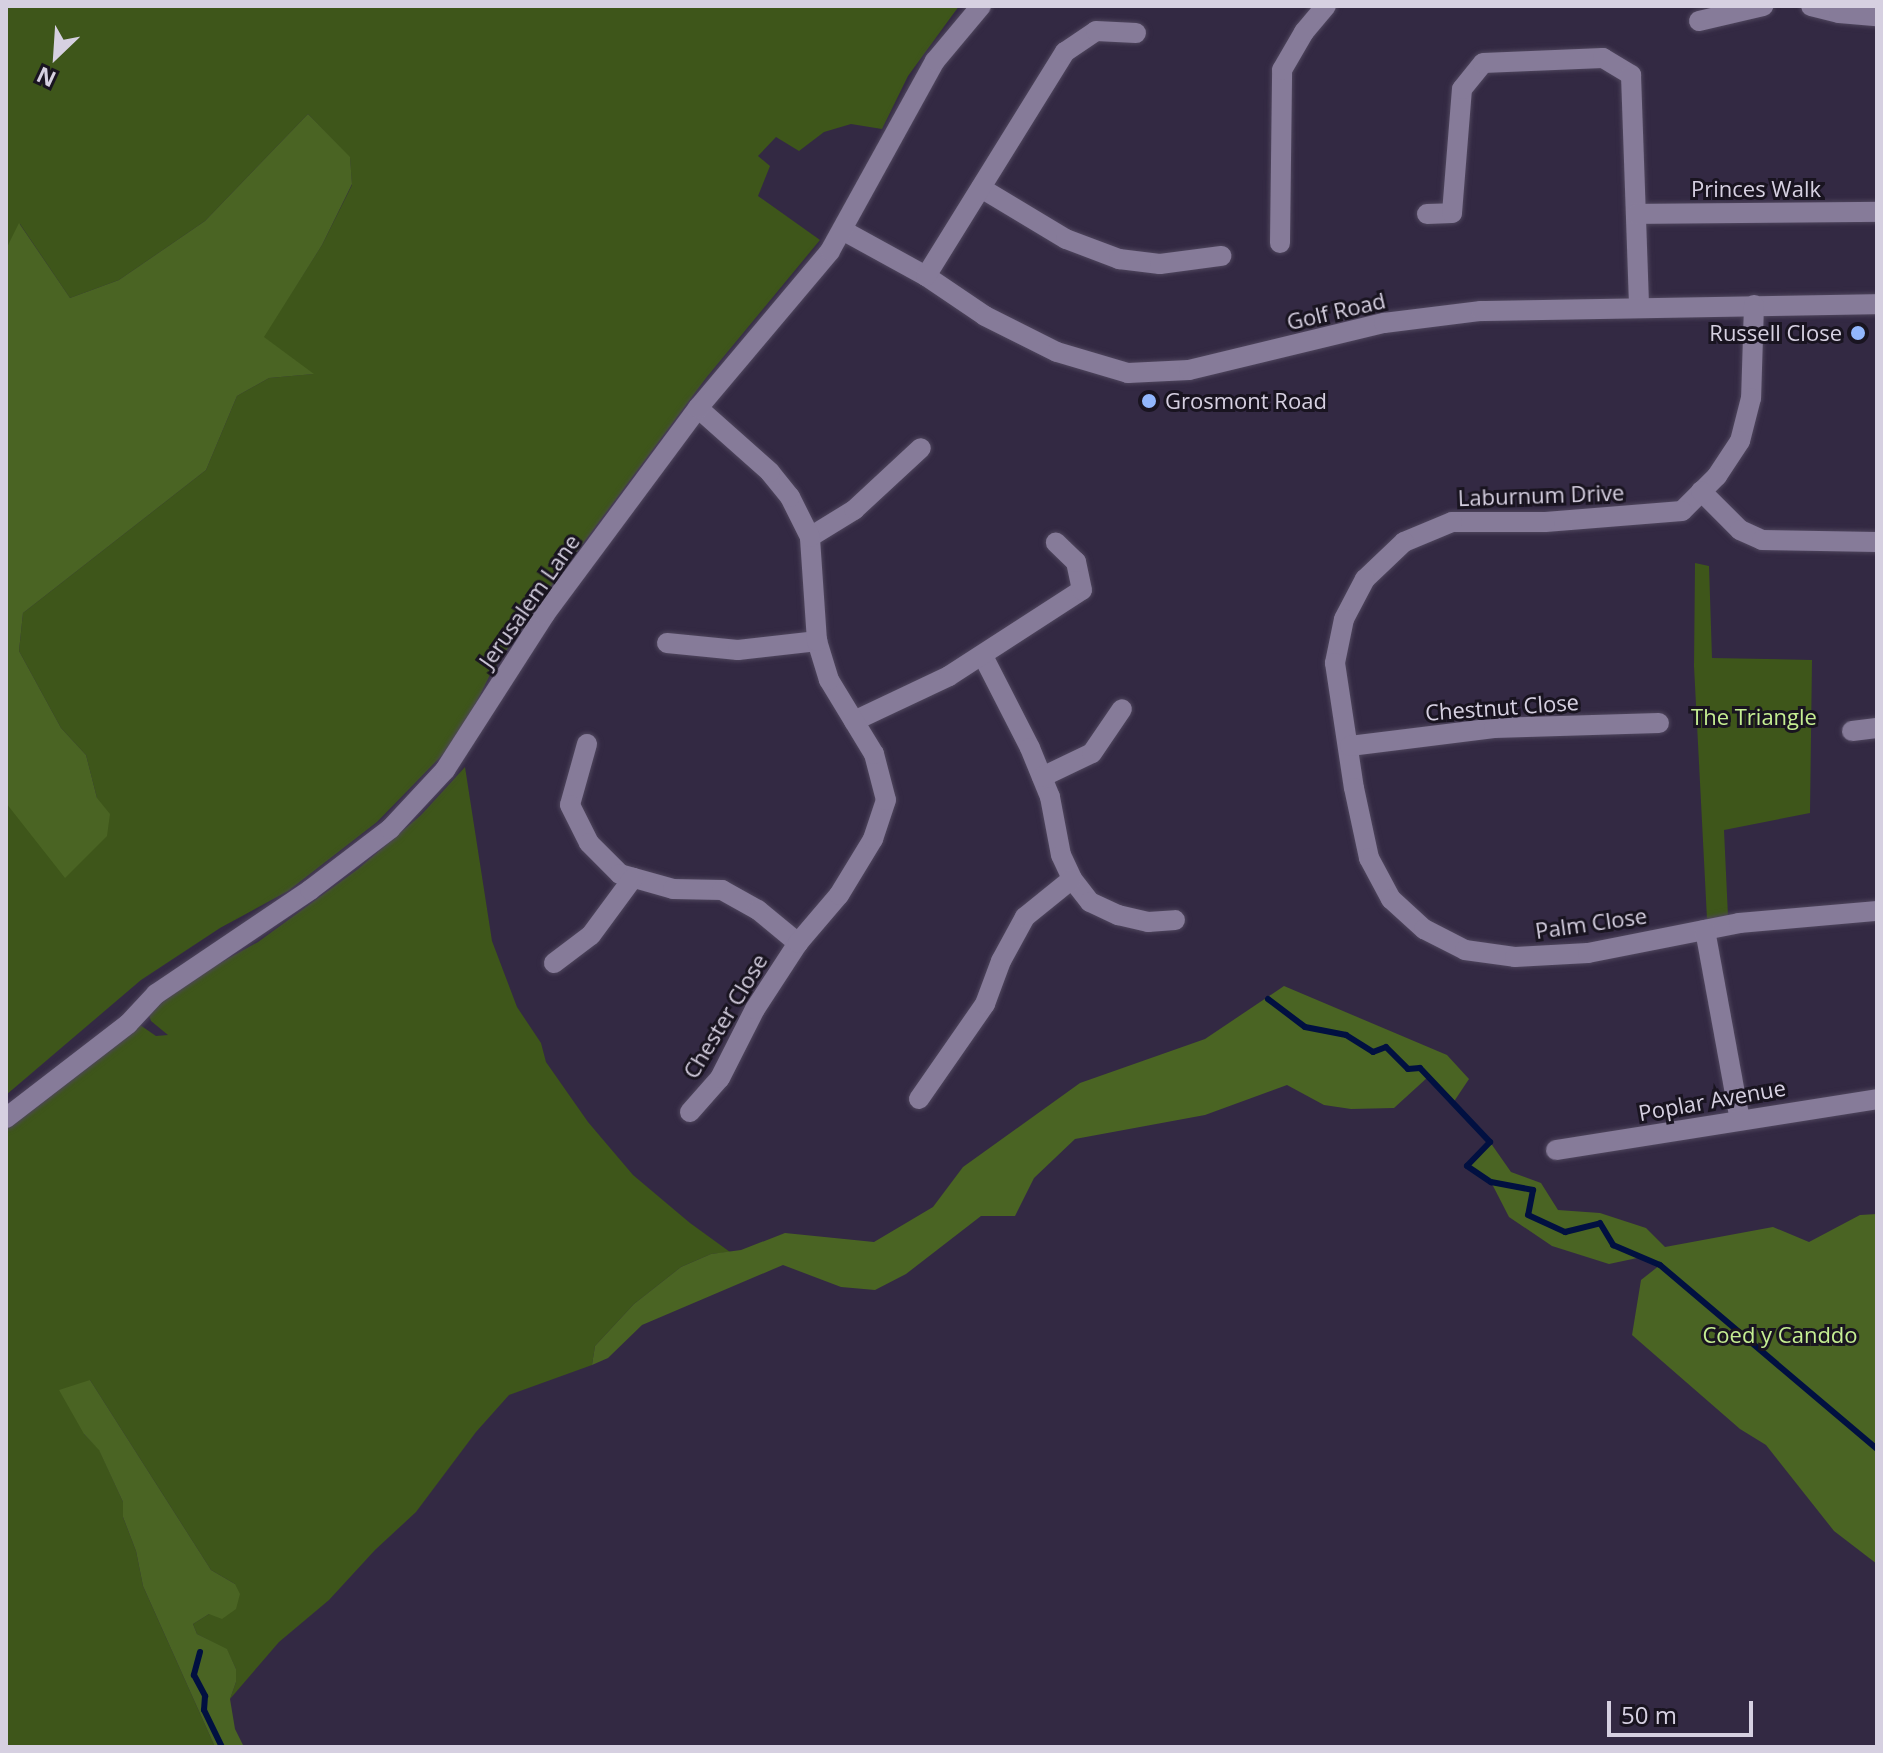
<!DOCTYPE html>
<html>
<head>
<meta charset="utf-8">
<style>
  body { margin:0 }
  #map { position:relative; width:1883px; height:1753px; overflow:hidden; background:#332943; font-family:"Open Sans",sans-serif }
  div>[style] { position:absolute }
  .green>* { inset:0; background:#3e561a }
  .forest>* { inset:0; background:#4a6423 }
  .stream>* { height:6px; margin:-3px; padding:0 3px; transform-origin:3px; border-radius:3px; background:#011041 }
  .roads { filter:drop-shadow(0 0 2px #4f465d) drop-shadow(0 0 2px #4f465d) }
  .street>* { height:20px; margin:-10px; padding:0 10px; transform-origin:10px; border-radius:10px; background:#867b99 }
  .dots>* { width:22px; height:22px; translate:-50% -50%; box-sizing:border-box; border:4px solid #191420; border-radius:50% }
  span { translate:-50% -50%; white-space:nowrap; text-align:center; line-height:1.15; -webkit-text-stroke:6px #191420; paint-order:stroke }
  .street-label { font-size:22px; color:#d6d0e1 }
  .poi-label { font-size:22px; color:#d6d0e1 }
  .right { translate:-100% -50%; text-align:right }
  .left { translate:0 -50%; text-align:left }
  .park-label { font-size:22px; color:#c5ee92 }
  .frame { position:absolute; inset:0; border:8px solid #d6d0e1; pointer-events:none }
  .north { position:absolute; left:16px; top:16px; width:80px; height:80px; -webkit-text-stroke:6px #191420; paint-order:stroke; rotate:205deg; font-size:22px; font-weight:700; line-height:32px; text-align:center; color:#d6d0e1 }
  .north::after { content:''; display:block; margin:auto; width:28px; height:36px; background:#d6d0e1; clip-path:polygon(50% 0,100% 100%,50% 72%,0 100%) }
  .scale { position:absolute; left:1607px; top:1701px; width:146px; height:36px; box-sizing:border-box; border:4px solid #d6d0e1; border-top:0; padding-left:10px; font-size:24px; line-height:28px; white-space:nowrap; color:#d6d0e1; -webkit-text-stroke:6px #191420; paint-order:stroke }
</style>
</head>
<body>
<div id="map">
  <div class="green">
    <i style="clip-path:polygon(6px 6px,959px 6px,908px 76px,882px 129px,851px 124px,824px 132px,799px 151px,776px 137px,758px 156px,770px 166px,758px 196px,820px 240px,706px 378px,541px 600px,491px 673px,458px 739px,377px 822px,288px 891px,220px 928px,141px 980px,6px 1095px,6px 803px,14px 811px,97px 798px,86px 755px,61px 728px,19px 651px,23px 613px,206px 470px,237px 396px,269px 378px,313px 374px,263px 337px,322px 245px,352px 185px,350px 158px,308px 114px,205px 221px,119px 280px,70px 298px,20px 224px,6px 249px)"></i>
    <i style="clip-path:polygon(1695px 563px,1709px 566px,1712px 658px,1812px 660px,1810px 813px,1724px 830px,1728px 916px,1707px 919px,1694px 666px)"></i>
    <i style="clip-path:polygon(465px 767px,492px 941px,517px 1007px,541px 1043px,546px 1062px,588px 1122px,633px 1175px,690px 1223px,730px 1252px,711px 1254px,681px 1267px,634px 1304px,595px 1346px,592px 1365px,509px 1395px,476px 1432px,416px 1512px,375px 1550px,329px 1600px,279px 1642px,230px 1699px,236px 1682px,236px 1669px,227px 1650px,197px 1634px,193px 1624px,209px 1614px,235px 1584px,211px 1570px,90px 1380px,84px 1434px,99px 1449px,123px 1502px,123px 1517px,136px 1551px,143px 1586px,215px 1747px,6px 1747px,6px 1129px,140px 1025px,156px 1036px,168px 1035px,151px 1021px,148px 1012px,193px 978px,258px 942px,358px 869px,421px 815px)"></i>
  </div>
  <div class="forest">
    <i style="clip-path:polygon(308px 114px,350px 157px,352px 184px,322px 245px,264px 337px,314px 374px,269px 378px,237px 396px,206px 470px,23px 613px,19px 651px,61px 728px,86px 755px,97px 798px,110px 814px,107px 836px,65px 878px,6px 803px,6px 249px,19px 223px,70px 298px,119px 280px,205px 221px)"></i>
    <i style="clip-path:polygon(1284px 986px,1447px 1055px,1469px 1079px,1453px 1103px,1428px 1077px,1394px 1108px,1351px 1109px,1324px 1105px,1287px 1085px,1205px 1115px,1075px 1139px,1034px 1178px,1015px 1216px,981px 1216px,906px 1274px,875px 1290px,841px 1287px,783px 1265px,642px 1325px,608px 1358px,592px 1365px,595px 1346px,634px 1304px,681px 1267px,711px 1254px,741px 1250px,785px 1233px,874px 1242px,933px 1207px,963px 1167px,1080px 1083px,1205px 1039px)"></i>
    <i style="clip-path:polygon(1490px 1142px,1511px 1172px,1541px 1183px,1558px 1210px,1600px 1213px,1646px 1228px,1665px 1247px,1773px 1227px,1809px 1242px,1860px 1215px,1877px 1214px,1877px 1564px,1834px 1531px,1766px 1445px,1740px 1429px,1632px 1335px,1641px 1280px,1660px 1265px,1642px 1257px,1609px 1264px,1552px 1246px,1509px 1217px,1491px 1182px,1467px 1166px)"></i>
    <i style="clip-path:polygon(90px 1380px,211px 1570px,235px 1584px,240px 1594px,236px 1609px,222px 1619px,209px 1614px,193px 1624px,197px 1634px,227px 1649px,236px 1669px,236px 1682px,230px 1699px,235px 1729px,244px 1747px,215px 1747px,143px 1586px,136px 1551px,123px 1517px,123px 1502px,99px 1450px,84px 1434px,59px 1390px)"></i>
  </div>
  <div class="stream">
    <i style="left:1268px;top:999px;width:46px;rotate:37.1deg"></i>
    <i style="left:1305px;top:1027px;width:42px;rotate:11deg"></i>
    <i style="left:1346px;top:1035px;width:32px;rotate:32deg"></i>
    <i style="left:1373px;top:1052px;width:14px;rotate:-21deg"></i>
    <i style="left:1386px;top:1047px;width:31px;rotate:45deg"></i>
    <i style="left:1408px;top:1069px;width:12px;rotate:-5deg"></i>
    <i style="left:1420px;top:1068px;width:102px;rotate:46.6deg"></i>
    <i style="left:1490px;top:1142px;width:33px;rotate:134deg"></i>
    <i style="left:1467px;top:1166px;width:29px;rotate:34deg"></i>
    <i style="left:1491px;top:1182px;width:43px;rotate:10.8deg"></i>
    <i style="left:1533px;top:1190px;width:25px;rotate:101deg"></i>
    <i style="left:1528px;top:1215px;width:41px;rotate:24.7deg"></i>
    <i style="left:1565px;top:1232px;width:36px;rotate:-14deg"></i>
    <i style="left:1600px;top:1223px;width:26px;rotate:59deg"></i>
    <i style="left:1613px;top:1245px;width:51px;rotate:23.1deg"></i>
    <i style="left:1660px;top:1265px;width:285px;rotate:40.3deg"></i>
    <i style="left:200px;top:1652px;width:24px;rotate:105deg"></i>
    <i style="left:194px;top:1675px;width:24px;rotate:62deg"></i>
    <i style="left:205px;top:1696px;width:14px;rotate:94deg"></i>
    <i style="left:204px;top:1710px;width:41px;rotate:64.1deg"></i>
  </div>
  <div class="roads">
    <div class="street">
      <i style="left:1811px;top:6px;width:29px;rotate:14deg"></i>
      <i style="left:1839px;top:13px;width:38px;rotate:5deg"></i>
      <i style="left:1699px;top:21px;width:66px;rotate:-13.2deg"></i>
      <i style="left:981px;top:188px;width:99px;rotate:31deg"></i>
      <i style="left:1066px;top:239px;width:57px;rotate:20.7deg"></i>
      <i style="left:1119px;top:259px;width:41px;rotate:7deg"></i>
      <i style="left:1160px;top:264px;width:62px;rotate:-7.5deg"></i>
      <i style="left:1427px;top:214px;width:25px;rotate:-2deg"></i>
      <i style="left:1452px;top:213px;width:124px;rotate:-85.4deg"></i>
      <i style="left:1462px;top:89px;width:33px;rotate:-51deg"></i>
      <i style="left:1483px;top:63px;width:120px;rotate:-2.4deg"></i>
      <i style="left:1603px;top:58px;width:33px;rotate:31deg"></i>
      <i style="left:1631px;top:75px;width:231px;rotate:88deg"></i>
      <i style="left:1636px;top:214px;width:241px;rotate:-0.5deg"></i>
      <i style="left:844px;top:231px;width:94px;rotate:28.8deg"></i>
      <i style="left:926px;top:276px;width:71px;rotate:34.1deg"></i>
      <i style="left:985px;top:316px;width:80px;rotate:26.6deg"></i>
      <i style="left:1057px;top:352px;width:74px;rotate:16.5deg"></i>
      <i style="left:1128px;top:373px;width:61px;rotate:-2.8deg"></i>
      <i style="left:1189px;top:370px;width:201px;rotate:-13.6deg"></i>
      <i style="left:1384px;top:323px;width:98px;rotate:-7.1deg"></i>
      <i style="left:1481px;top:311px;width:396px;rotate:-1deg"></i>
      <i style="left:1280px;top:243px;width:173px;rotate:-89.3deg"></i>
      <i style="left:1282px;top:70px;width:44px;rotate:-59.9deg"></i>
      <i style="left:1304px;top:32px;width:34px;rotate:-50deg"></i>
      <i style="left:926px;top:276px;width:264px;rotate:-58.2deg"></i>
      <i style="left:1065px;top:52px;width:37px;rotate:-34deg"></i>
      <i style="left:1096px;top:31px;width:40px;rotate:2.9deg"></i>
      <i style="left:1754px;top:305px;width:93px;rotate:91.8deg"></i>
      <i style="left:1751px;top:398px;width:44px;rotate:104.3deg"></i>
      <i style="left:1740px;top:441px;width:42px;rotate:123.3deg"></i>
      <i style="left:1717px;top:476px;width:49px;rotate:135deg"></i>
      <i style="left:1682px;top:511px;width:137px;rotate:175.4deg"></i>
      <i style="left:1545px;top:522px;width:93px;rotate:180deg"></i>
      <i style="left:1452px;top:522px;width:52px;rotate:157.4deg"></i>
      <i style="left:1404px;top:542px;width:54px;rotate:136.5deg"></i>
      <i style="left:1365px;top:579px;width:45px;rotate:117.7deg"></i>
      <i style="left:1344px;top:619px;width:45px;rotate:101.6deg"></i>
      <i style="left:1335px;top:663px;width:126px;rotate:81.4deg"></i>
      <i style="left:1354px;top:788px;width:72px;rotate:77.9deg"></i>
      <i style="left:1369px;top:858px;width:47px;rotate:61.8deg"></i>
      <i style="left:1391px;top:899px;width:45px;rotate:42.3deg"></i>
      <i style="left:1424px;top:929px;width:46px;rotate:27.1deg"></i>
      <i style="left:1465px;top:950px;width:50px;rotate:8deg"></i>
      <i style="left:1515px;top:957px;width:73px;rotate:-3.1deg"></i>
      <i style="left:1588px;top:953px;width:154px;rotate:-11.2deg"></i>
      <i style="left:1739px;top:923px;width:139px;rotate:-5deg"></i>
      <i style="left:1701px;top:491px;width:55px;rotate:45deg"></i>
      <i style="left:1740px;top:530px;width:24px;rotate:24deg"></i>
      <i style="left:1762px;top:540px;width:115px;rotate:1deg"></i>
      <i style="left:810px;top:537px;width:52px;rotate:-31.5deg"></i>
      <i style="left:854px;top:510px;width:91px;rotate:-42.8deg"></i>
      <i style="left:667px;top:643px;width:71px;rotate:5.6deg"></i>
      <i style="left:738px;top:650px;width:80px;rotate:-6.5deg"></i>
      <i style="left:983px;top:656px;width:103px;rotate:62.9deg"></i>
      <i style="left:1030px;top:748px;width:53px;rotate:67.8deg"></i>
      <i style="left:1050px;top:797px;width:59px;rotate:79.3deg"></i>
      <i style="left:1061px;top:855px;width:26px;rotate:65deg"></i>
      <i style="left:1072px;top:879px;width:29px;rotate:52deg"></i>
      <i style="left:1090px;top:902px;width:31px;rotate:25deg"></i>
      <i style="left:1118px;top:915px;width:31px;rotate:13deg"></i>
      <i style="left:1148px;top:922px;width:27px;rotate:-4deg"></i>
      <i style="left:854px;top:721px;width:105px;rotate:-25.3deg"></i>
      <i style="left:949px;top:676px;width:158px;rotate:-32.9deg"></i>
      <i style="left:1082px;top:590px;width:29px;rotate:-102deg"></i>
      <i style="left:1076px;top:562px;width:28px;rotate:-136deg"></i>
      <i style="left:1852px;top:731px;width:25px;rotate:-7deg"></i>
      <i style="left:587px;top:744px;width:63px;rotate:105.6deg"></i>
      <i style="left:570px;top:805px;width:42px;rotate:63.4deg"></i>
      <i style="left:589px;top:843px;width:44px;rotate:45deg"></i>
      <i style="left:620px;top:874px;width:55px;rotate:15.8deg"></i>
      <i style="left:673px;top:889px;width:49px;rotate:1.2deg"></i>
      <i style="left:722px;top:890px;width:41px;rotate:29.1deg"></i>
      <i style="left:758px;top:910px;width:52px;rotate:39.5deg"></i>
      <i style="left:1350px;top:746px;width:145px;rotate:-7.1deg"></i>
      <i style="left:1494px;top:728px;width:165px;rotate:-1.7deg"></i>
      <i style="left:1042px;top:777px;width:55px;rotate:-25.6deg"></i>
      <i style="left:1092px;top:753px;width:53px;rotate:-55.7deg"></i>
      <i style="left:1705px;top:930px;width:193px;rotate:79.6deg"></i>
      <i style="left:554px;top:963px;width:46px;rotate:-37.1deg"></i>
      <i style="left:591px;top:935px;width:71px;rotate:-53.6deg"></i>
      <i style="left:919px;top:1099px;width:116px;rotate:-55.2deg"></i>
      <i style="left:985px;top:1004px;width:46px;rotate:-69.6deg"></i>
      <i style="left:1001px;top:961px;width:50px;rotate:-61.4deg"></i>
      <i style="left:1025px;top:917px;width:60px;rotate:-39deg"></i>
      <i style="left:690px;top:1112px;width:45px;rotate:-48.6deg"></i>
      <i style="left:720px;top:1078px;width:77px;rotate:-63.1deg"></i>
      <i style="left:755px;top:1009px;width:79px;rotate:-56.9deg"></i>
      <i style="left:798px;top:943px;width:63px;rotate:-49.5deg"></i>
      <i style="left:839px;top:895px;width:66px;rotate:-58.7deg"></i>
      <i style="left:873px;top:839px;width:41px;rotate:-71.6deg"></i>
      <i style="left:886px;top:800px;width:48px;rotate:-104.6deg"></i>
      <i style="left:874px;top:754px;width:87px;rotate:-121.3deg"></i>
      <i style="left:829px;top:680px;width:41px;rotate:-107.1deg"></i>
      <i style="left:817px;top:641px;width:104px;rotate:-93.9deg"></i>
      <i style="left:810px;top:537px;width:45px;rotate:-116.6deg"></i>
      <i style="left:790px;top:497px;width:32px;rotate:-129deg"></i>
      <i style="left:770px;top:472px;width:96px;rotate:-138.4deg"></i>
      <i style="left:6px;top:1118px;width:154px;rotate:-37.6deg"></i>
      <i style="left:128px;top:1024px;width:41px;rotate:-47deg"></i>
      <i style="left:156px;top:994px;width:186px;rotate:-34deg"></i>
      <i style="left:310px;top:890px;width:101px;rotate:-37.3deg"></i>
      <i style="left:390px;top:829px;width:81px;rotate:-47deg"></i>
      <i style="left:445px;top:770px;width:185px;rotate:-57.3deg"></i>
      <i style="left:545px;top:614px;width:257px;rotate:-53.4deg"></i>
      <i style="left:698px;top:408px;width:205px;rotate:-49.9deg"></i>
      <i style="left:830px;top:251px;width:217px;rotate:-61.1deg"></i>
      <i style="left:935px;top:61px;width:72px;rotate:-50.1deg"></i>
      <i style="left:1556px;top:1150px;width:325px;rotate:-9deg"></i>
    </div>
  </div>
  <div class="dots">
    <i style="left:1858px;top:333px;background:#92b7fd"></i>
    <i style="left:1149px;top:401px;background:#92b7fd"></i>
  </div>
  <div class="street-label">
    <span style="left:1756px;top:189px">Princes Walk</span>
    <span style="left:1336px;top:311px;rotate:-13deg">Golf Road</span>
    <span style="left:1541px;top:495px;rotate:-2deg">Laburnum Drive</span>
    <span style="left:529px;top:601px;rotate:-55deg">Jerusalem Lane</span>
    <span style="left:1502px;top:707px;rotate:-4deg">Chestnut Close</span>
    <span style="left:1591px;top:923px;rotate:-8deg">Palm Close</span>
    <span style="left:725px;top:1016px;rotate:-59deg">Chester Close</span>
    <span style="left:1712px;top:1100px;rotate:-10deg">Poplar Avenue</span>
  </div>
  <div class="poi-label">
    <span class="right" style="left:1842px;top:333px">Russell Close</span>
    <span class="left" style="left:1165px;top:401px">Grosmont Road</span>
  </div>
  <div class="park-label">
    <span style="left:1754px;top:717px">The Triangle</span>
    <span style="left:1780px;top:1335px">Coed y Canddo</span>
  </div>
  <div class="frame"></div>
  <div class="north">N</div>
  <div class="scale">50 m</div>
</div>
</body>
</html>
